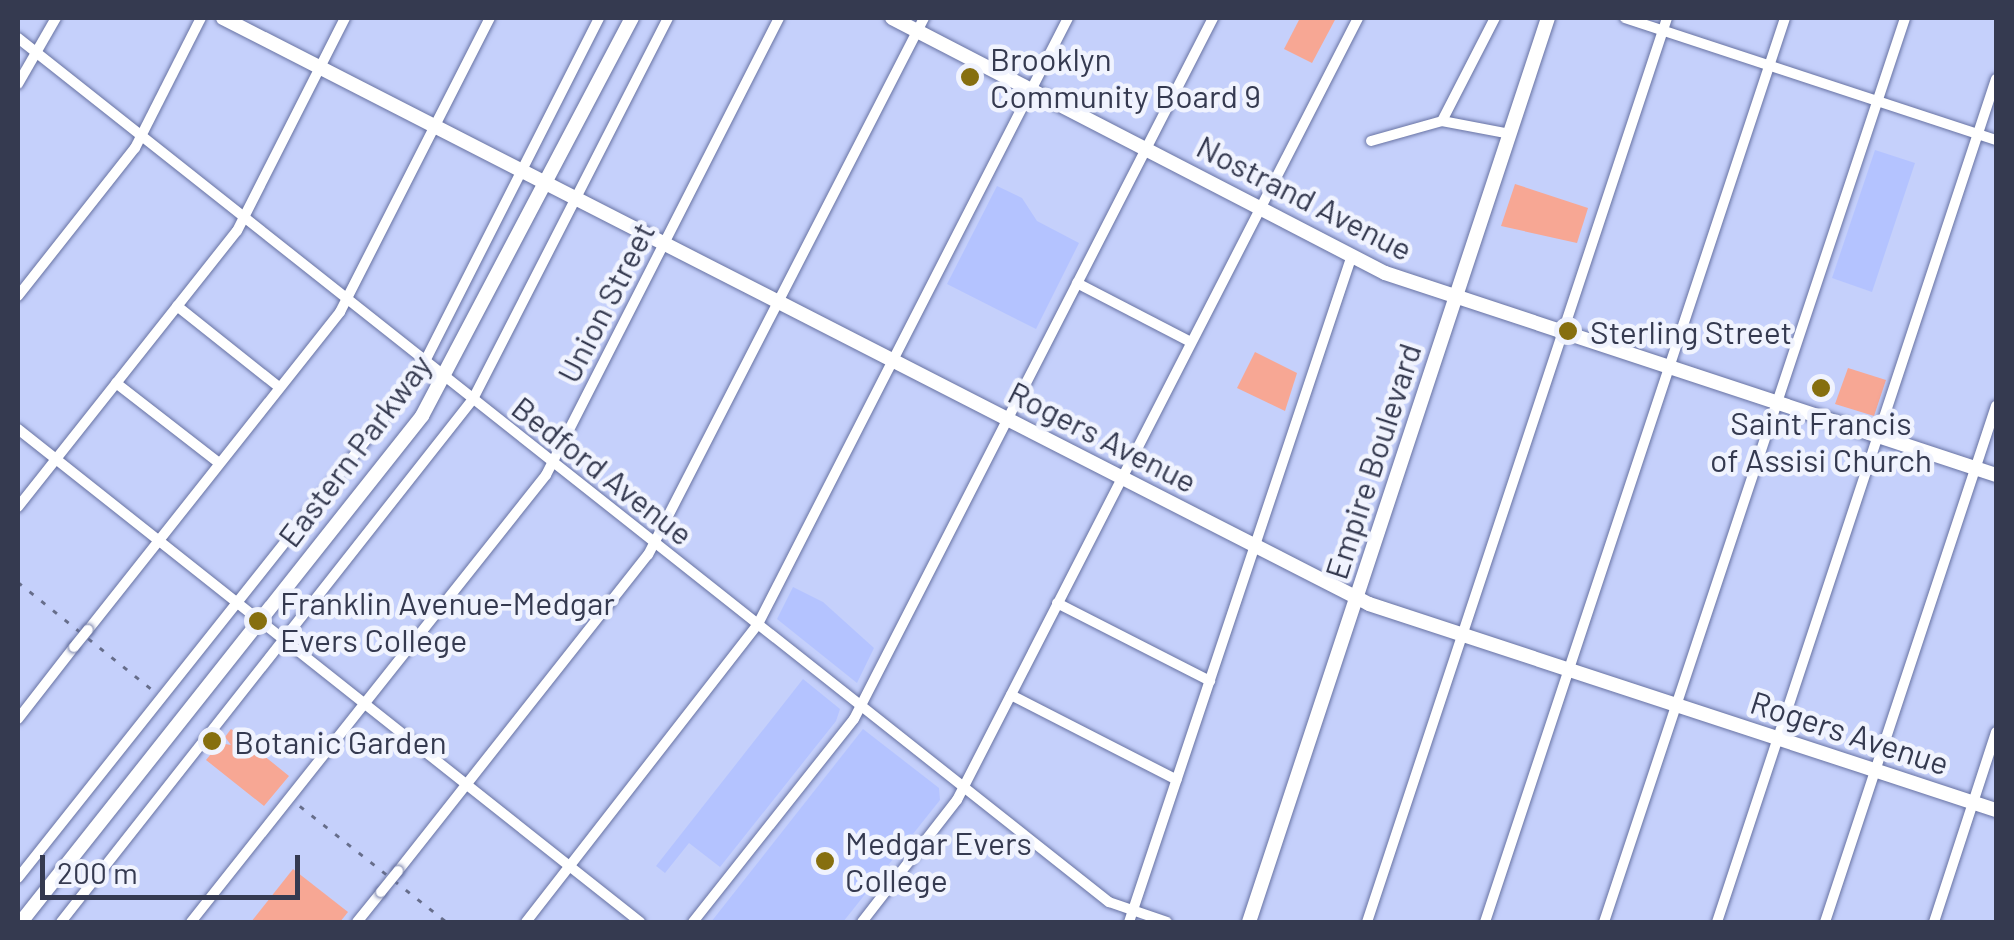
<!DOCTYPE html>
<html>
<head>
<meta charset="utf-8">
<style>
  body { margin:0 }
  #map { position:relative; width:2014px; height:940px; overflow:hidden; background:#c5d0fb; font-family:Barlow,sans-serif }
  div>[style] { position:absolute }
  .built>* { inset:0; background:#b4c3ff }
  .green>* { inset:0; background:#f7a794 }
  .roads { filter:drop-shadow(0 0 2px #6873a3) drop-shadow(0 0 2px #6873a3) }
  .minor>* { height:10px; margin:-5px; padding:0 5px; transform-origin:5px; border-radius:5px; background:#fff }
  .major>* { height:14px; margin:-7px; padding:0 7px; transform-origin:7px; border-radius:7px; background:#fff }
  .rail>* { height:2.5px; margin-top:-1.25px; transform-origin:0; background:repeating-linear-gradient(90deg,#666d8a 0 5px,transparent 0 15px) }
  .bridges { filter:drop-shadow(0 0 2px #6873a3) drop-shadow(0 0 2px #6873a3) }
  .minor-bridge>* { height:10px; margin:-5px; padding:0 5px; transform-origin:5px; border-radius:5px; background:#fff }
  .dots>* { width:28px; height:28px; translate:-50% -50%; box-sizing:border-box; border:5px solid #f0f3fe; border-radius:50% }
  span { translate:-50% -50%; white-space:nowrap; text-align:center; line-height:1.15; -webkit-text-stroke:9px #f0f3fe; paint-order:stroke }
  .poi-label { font-size:32px; color:#353a50 }
  .left { translate:0 -50%; text-align:left }
  .street-label { font-size:32px; color:#353a50 }
  .frame { position:absolute; inset:0; border:20px solid #353a50; pointer-events:none }
  .scale { position:absolute; left:40px; top:855px; width:260px; height:45px; box-sizing:border-box; border:5px solid #353a50; border-top:0; padding-left:12px; font-size:30px; line-height:35px; white-space:nowrap; color:#353a50; -webkit-text-stroke:8px #f0f3fe; paint-order:stroke }
</style>
</head>
<body>
<div id="map">
  <div class="built">
    <i style="clip-path:polygon(1875px 150px,1915px 163px,1872px 292px,1832px 278px)"></i>
    <i style="clip-path:polygon(997px 186px,1022px 198px,1037px 221px,1079px 243px,1036px 329px,947px 284px)"></i>
    <i style="clip-path:polygon(793px 587px,823px 602px,874px 648px,857px 683px,777px 619px)"></i>
    <i style="clip-path:polygon(803px 679px,840px 709px,836px 721px,720px 867px,689px 843px,665px 873px,656px 866px)"></i>
    <i style="clip-path:polygon(863px 729px,939px 788px,940px 800px,843px 922px,711px 922px)"></i>
  </div>
  <div class="green">
    <i style="clip-path:polygon(1300px 18px,1336px 18px,1312px 63px,1284px 49px)"></i>
    <i style="clip-path:polygon(1515px 184px,1588px 208px,1577px 243px,1501px 226px)"></i>
    <i style="clip-path:polygon(1255px 352px,1297px 373px,1285px 411px,1237px 388px)"></i>
    <i style="clip-path:polygon(1848px 368px,1886px 380px,1874px 416px,1835px 404px)"></i>
    <i style="clip-path:polygon(231px 729px,289px 776px,264px 806px,206px 760px,220px 743px,231px 745px,225px 737px)"></i>
    <i style="clip-path:polygon(293px 869px,348px 912px,340px 922px,251px 922px)"></i>
  </div>
  <div class="roads">
    <div class="minor">
      <i style="left:1625px;top:18px;width:391px;rotate:18.2deg"></i>
      <i style="left:18px;top:38px;width:1392px;rotate:38.38deg"></i>
      <i style="left:1109px;top:902px;width:61px;rotate:19deg"></i>
      <i style="left:18px;top:84px;width:76px;rotate:-60.1deg"></i>
      <i style="left:1442px;top:121px;width:116px;rotate:-62.8deg"></i>
      <i style="left:1371px;top:141px;width:74px;rotate:-15.7deg"></i>
      <i style="left:1442px;top:121px;width:69px;rotate:10.8deg"></i>
      <i style="left:1077px;top:283px;width:128px;rotate:27.4deg"></i>
      <i style="left:18px;top:296px;width:189px;rotate:-51.7deg"></i>
      <i style="left:135px;top:148px;width:146px;rotate:-63.1deg"></i>
      <i style="left:177px;top:306px;width:130px;rotate:38.5deg"></i>
      <i style="left:116px;top:383px;width:130px;rotate:37.8deg"></i>
      <i style="left:18px;top:429px;width:794px;rotate:38.4deg"></i>
      <i style="left:18px;top:507px;width:352px;rotate:-51.6deg"></i>
      <i style="left:237px;top:231px;width:239px;rotate:-63.1deg"></i>
      <i style="left:1057px;top:603px;width:172px;rotate:27deg"></i>
      <i style="left:88px;top:630px;width:406px;rotate:-51.6deg"></i>
      <i style="left:340px;top:312px;width:330px;rotate:-63deg"></i>
      <i style="left:1011px;top:695px;width:186px;rotate:27.1deg"></i>
      <i style="left:18px;top:719px;width:91px;rotate:-52.1deg"></i>
      <i style="left:398px;top:871px;width:403px;rotate:-51.7deg"></i>
      <i style="left:648px;top:555px;width:604px;rotate:-62.8deg"></i>
      <i style="left:18px;top:878px;width:643px;rotate:-51.51deg"></i>
      <i style="left:418px;top:375px;width:400px;rotate:-63.1deg"></i>
      <i style="left:61px;top:922px;width:666px;rotate:-51.77deg"></i>
      <i style="left:473px;top:399px;width:428px;rotate:-62.9deg"></i>
      <i style="left:191px;top:922px;width:571px;rotate:-51.54deg"></i>
      <i style="left:546px;top:475px;width:513px;rotate:-62.99deg"></i>
      <i style="left:357px;top:922px;width:38px;rotate:-51deg"></i>
      <i style="left:526px;top:922px;width:378px;rotate:-52.1deg"></i>
      <i style="left:758px;top:624px;width:681px;rotate:-62.91deg"></i>
      <i style="left:693px;top:922px;width:259px;rotate:-51.6deg"></i>
      <i style="left:854px;top:719px;width:788px;rotate:-62.88deg"></i>
      <i style="left:862px;top:922px;width:155px;rotate:-52.1deg"></i>
      <i style="left:957px;top:800px;width:879px;rotate:-62.85deg"></i>
      <i style="left:1129px;top:922px;width:703px;rotate:-71.51deg"></i>
      <i style="left:1367px;top:922px;width:952px;rotate:-71.64deg"></i>
      <i style="left:1485px;top:922px;width:952px;rotate:-71.64deg"></i>
      <i style="left:1604px;top:922px;width:953px;rotate:-71.58deg"></i>
      <i style="left:1717px;top:922px;width:888px;rotate:-71.69deg"></i>
      <i style="left:1825px;top:922px;width:544px;rotate:-71.67deg"></i>
      <i style="left:1934px;top:922px;width:200px;rotate:-71.9deg"></i>
    </div>
    <div class="major">
      <i style="left:223px;top:18px;width:1287px;rotate:27.08deg"></i>
      <i style="left:1369px;top:604px;width:660px;rotate:18.19deg"></i>
      <i style="left:892px;top:18px;width:555px;rotate:27.35deg"></i>
      <i style="left:1385px;top:273px;width:644px;rotate:18.29deg"></i>
      <i style="left:21px;top:922px;width:646px;rotate:-51.6deg"></i>
      <i style="left:422px;top:416px;width:450px;rotate:-62.2deg"></i>
      <i style="left:1249px;top:922px;width:952px;rotate:-71.7deg"></i>
    </div>
  </div>
  <div class="rail">
    <i style="left:18px;top:582px;width:179px;rotate:38.7deg"></i>
    <i style="left:300px;top:806px;width:187px;rotate:38.3deg"></i>
  </div>
  <div class="bridges">
    <div class="minor-bridge">
      <i style="left:74px;top:647px;width:22px;rotate:-51deg"></i>
      <i style="left:381px;top:892px;width:27px;rotate:-51deg"></i>
    </div>
  </div>
  <div class="dots">
    <i style="left:970px;top:77px;background:#866f0f"></i>
    <i style="left:1568px;top:331px;background:#866f0f"></i>
    <i style="left:1821px;top:388px;background:#866f0f"></i>
    <i style="left:258px;top:621px;background:#866f0f"></i>
    <i style="left:212px;top:741px;background:#866f0f"></i>
    <i style="left:825px;top:861px;background:#866f0f"></i>
  </div>
  <div class="poi-label">
    <span class="left" style="left:990px;top:77px">Brooklyn<br>Community Board 9</span>
    <span class="left" style="left:1590px;top:331px">Sterling Street</span>
    <span style="left:1821px;top:441px">Saint Francis<br>of Assisi Church</span>
    <span class="left" style="left:280px;top:621px">Franklin Avenue-Medgar<br>Evers College</span>
    <span class="left" style="left:234px;top:741px">Botanic Garden</span>
    <span class="left" style="left:845px;top:861px">Medgar Evers<br>College</span>
  </div>
  <div class="street-label">
    <span style="left:1305px;top:197px;rotate:27deg">Nostrand Avenue</span>
    <span style="left:605px;top:302px;rotate:-63deg">Union Street</span>
    <span style="left:1103px;top:436px;rotate:27deg">Rogers Avenue</span>
    <span style="left:354px;top:450px;rotate:-53deg">Eastern Parkway</span>
    <span style="left:1372px;top:461px;rotate:-72deg">Empire Boulevard</span>
    <span style="left:603px;top:470px;rotate:38deg">Bedford Avenue</span>
    <span style="left:1850px;top:732px;rotate:18deg">Rogers Avenue</span>
  </div>
  <div class="frame"></div>
  <div class="scale">200 m</div>
</div>
</body>
</html>
